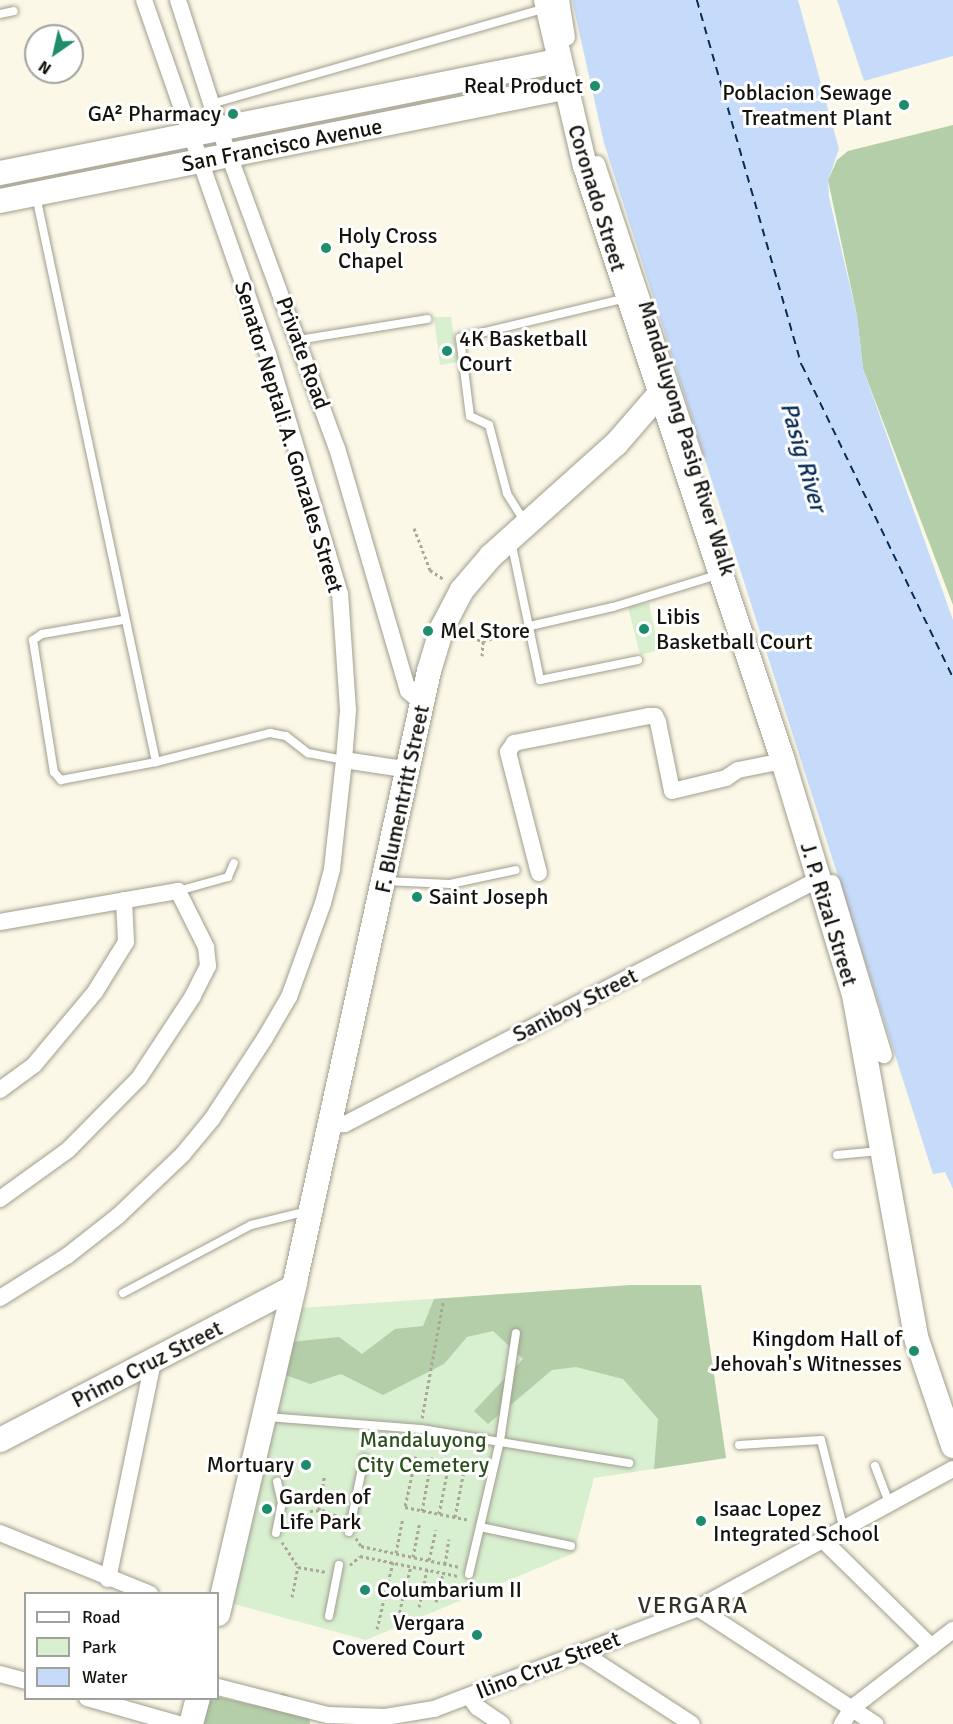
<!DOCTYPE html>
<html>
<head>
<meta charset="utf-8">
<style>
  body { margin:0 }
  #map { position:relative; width:953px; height:1724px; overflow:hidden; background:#fbf8e7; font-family:Signika,sans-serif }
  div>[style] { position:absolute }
  .green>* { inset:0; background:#d8efd0 }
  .forest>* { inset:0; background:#b3cea9 }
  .water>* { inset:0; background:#c6dbf9 }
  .ferry>* { height:1.5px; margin-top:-0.75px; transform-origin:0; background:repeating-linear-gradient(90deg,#072b57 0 8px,transparent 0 14px) }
  .path>* { height:3px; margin-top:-1.5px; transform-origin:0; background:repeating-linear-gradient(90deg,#a9a79a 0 3px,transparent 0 6px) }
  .roads { filter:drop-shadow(0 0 2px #a19e8f) drop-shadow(0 0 2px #a19e8f) }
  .lane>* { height:8px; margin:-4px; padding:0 4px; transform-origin:4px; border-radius:4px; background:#fff }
  .street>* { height:16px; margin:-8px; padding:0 8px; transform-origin:8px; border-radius:8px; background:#fff }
  .secondary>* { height:24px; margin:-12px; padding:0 12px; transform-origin:12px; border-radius:12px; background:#fff }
  .dots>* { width:16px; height:16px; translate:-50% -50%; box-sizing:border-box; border:3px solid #fff; border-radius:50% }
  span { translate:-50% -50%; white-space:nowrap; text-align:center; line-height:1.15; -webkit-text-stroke:6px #fff; paint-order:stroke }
  .poi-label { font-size:22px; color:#14130d }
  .right { translate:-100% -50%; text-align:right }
  .left { translate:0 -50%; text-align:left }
  .street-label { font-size:22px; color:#14130d }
  .park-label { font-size:22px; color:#2d511e }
  .water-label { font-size:24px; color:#072b57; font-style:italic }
  .neighbourhood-label { font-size:24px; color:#353326; letter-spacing:1.5px }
  .legend { position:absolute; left:24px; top:1592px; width:195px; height:108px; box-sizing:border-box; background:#fff; border:2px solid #a1a19e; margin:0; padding:8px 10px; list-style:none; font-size:18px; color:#14130d }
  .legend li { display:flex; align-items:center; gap:12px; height:30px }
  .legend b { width:30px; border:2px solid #a1a19e }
  .north { position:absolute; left:24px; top:24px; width:60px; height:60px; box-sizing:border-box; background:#fff; border:2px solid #a1a19e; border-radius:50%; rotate:214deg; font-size:16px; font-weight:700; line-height:24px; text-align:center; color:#14130d }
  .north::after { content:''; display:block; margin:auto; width:21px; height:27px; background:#1d8d6c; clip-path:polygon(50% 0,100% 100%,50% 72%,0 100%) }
</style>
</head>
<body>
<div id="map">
  <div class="green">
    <i style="clip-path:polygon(434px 317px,451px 317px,458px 362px,440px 365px)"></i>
    <i style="clip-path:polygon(649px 603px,659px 650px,640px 655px,628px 607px)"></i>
    <i style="clip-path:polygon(631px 1285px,701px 1285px,726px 1458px,594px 1478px,574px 1553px,366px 1640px,230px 1603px,300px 1308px)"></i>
  </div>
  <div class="forest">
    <i style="clip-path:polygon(953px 125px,953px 605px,863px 369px,857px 316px,828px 180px,837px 160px,848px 151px)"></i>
    <i style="clip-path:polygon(631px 1285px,701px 1285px,726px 1458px,654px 1469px,658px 1419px,623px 1379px,576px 1367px,552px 1370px,488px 1424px,474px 1411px,523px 1359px,493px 1331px,467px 1337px,444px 1364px,383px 1395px,341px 1374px,310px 1384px,283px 1374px,291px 1342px,339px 1337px,362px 1354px,395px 1329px,423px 1326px,434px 1299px)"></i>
    <i style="clip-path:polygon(283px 1693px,308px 1705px,310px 1724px,194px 1724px,196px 1702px,218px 1697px,253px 1705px)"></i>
  </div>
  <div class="water">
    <i style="clip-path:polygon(572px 0,798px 0,839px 149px,828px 180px,829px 197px,857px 316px,863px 369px,953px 620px,953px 1189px,945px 1172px,933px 1174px,604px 143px)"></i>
    <i style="clip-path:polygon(837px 0,953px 0,953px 56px,864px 81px)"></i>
  </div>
  <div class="ferry">
    <i style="left:697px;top:0;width:380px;rotate:74deg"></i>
    <i style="left:802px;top:365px;width:347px;rotate:64.2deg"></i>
  </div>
  <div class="path">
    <i style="left:414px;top:528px;width:45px;rotate:69.1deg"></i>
    <i style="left:430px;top:570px;width:18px;rotate:34deg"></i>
    <i style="left:460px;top:634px;width:24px;rotate:17deg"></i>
    <i style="left:482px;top:656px;width:15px;rotate:-86deg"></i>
    <i style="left:483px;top:641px;width:11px;rotate:-15deg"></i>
    <i style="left:422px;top:1418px;width:118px;rotate:-79.7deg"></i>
    <i style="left:416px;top:1456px;width:52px;rotate:102.2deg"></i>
    <i style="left:405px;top:1507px;width:66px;rotate:11.3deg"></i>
    <i style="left:319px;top:1510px;width:36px;rotate:-81deg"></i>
    <i style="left:422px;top:1511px;width:55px;rotate:-79.5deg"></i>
    <i style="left:439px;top:1514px;width:52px;rotate:-78.9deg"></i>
    <i style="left:455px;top:1517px;width:53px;rotate:-79.1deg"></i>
    <i style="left:289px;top:1523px;width:24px;rotate:-30deg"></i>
    <i style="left:310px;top:1511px;width:12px;rotate:-5deg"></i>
    <i style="left:322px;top:1510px;width:19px;rotate:21deg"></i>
    <i style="left:356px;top:1538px;width:9px;rotate:58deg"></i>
    <i style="left:361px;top:1546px;width:101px;rotate:12deg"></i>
    <i style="left:282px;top:1542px;width:30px;rotate:57deg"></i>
    <i style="left:298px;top:1567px;width:29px;rotate:10deg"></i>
    <i style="left:396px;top:1553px;width:36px;rotate:-79deg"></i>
    <i style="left:413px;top:1557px;width:33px;rotate:-79deg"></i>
    <i style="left:429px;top:1560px;width:31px;rotate:-77deg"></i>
    <i style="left:445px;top:1564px;width:25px;rotate:-81deg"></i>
    <i style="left:350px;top:1565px;width:13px;rotate:-42deg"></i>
    <i style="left:360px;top:1556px;width:100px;rotate:11.5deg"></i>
    <i style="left:292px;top:1597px;width:31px;rotate:-79deg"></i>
    <i style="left:436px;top:1602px;width:30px;rotate:-76deg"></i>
    <i style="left:419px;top:1607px;width:39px;rotate:-78deg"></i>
    <i style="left:398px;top:1618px;width:54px;rotate:-76deg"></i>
    <i style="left:377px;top:1629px;width:69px;rotate:-76.6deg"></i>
  </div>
  <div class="roads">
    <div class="lane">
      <i style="left:0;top:14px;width:14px;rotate:-12deg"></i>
      <i style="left:211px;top:104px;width:348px;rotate:-16deg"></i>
      <i style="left:36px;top:196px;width:579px;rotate:78.03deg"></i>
      <i style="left:298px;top:340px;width:131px;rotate:-9.2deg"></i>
      <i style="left:526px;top:524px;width:36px;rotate:-122deg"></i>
      <i style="left:507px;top:493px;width:70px;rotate:-104.8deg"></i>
      <i style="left:489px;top:425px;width:21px;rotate:-155deg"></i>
      <i style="left:470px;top:416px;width:79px;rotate:-97.3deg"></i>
      <i style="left:460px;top:338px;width:172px;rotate:-13.5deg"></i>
      <i style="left:511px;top:541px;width:142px;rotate:78.2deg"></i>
      <i style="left:540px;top:680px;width:100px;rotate:-11.5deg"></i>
      <i style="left:123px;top:620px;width:82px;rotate:170.2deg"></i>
      <i style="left:42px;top:634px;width:11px;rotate:146deg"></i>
      <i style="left:33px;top:640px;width:134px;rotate:81deg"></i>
      <i style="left:54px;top:772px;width:11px;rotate:49deg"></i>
      <i style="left:61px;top:780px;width:97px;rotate:-10.7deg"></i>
      <i style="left:156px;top:762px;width:118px;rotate:-14.3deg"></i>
      <i style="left:270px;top:733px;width:16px;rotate:11deg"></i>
      <i style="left:286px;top:736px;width:28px;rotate:38deg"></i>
      <i style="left:308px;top:753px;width:37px;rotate:11deg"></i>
      <i style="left:530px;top:626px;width:85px;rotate:-12.9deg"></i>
      <i style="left:613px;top:607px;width:112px;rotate:-17.1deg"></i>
      <i style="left:385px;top:881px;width:65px;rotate:2.6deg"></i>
      <i style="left:450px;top:884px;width:67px;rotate:-12deg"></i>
      <i style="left:178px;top:891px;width:52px;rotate:-15.6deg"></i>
      <i style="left:228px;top:877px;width:15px;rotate:-67deg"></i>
      <i style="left:837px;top:1155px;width:43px;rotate:-5.3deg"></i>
      <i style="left:123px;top:1293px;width:145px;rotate:-28deg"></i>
      <i style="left:251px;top:1225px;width:59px;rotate:-13.8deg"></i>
      <i style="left:267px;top:1417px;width:154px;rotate:4.5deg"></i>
      <i style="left:421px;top:1429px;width:211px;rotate:9.3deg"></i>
      <i style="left:739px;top:1445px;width:82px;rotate:-3.5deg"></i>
      <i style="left:821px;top:1440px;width:93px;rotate:75.7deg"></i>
      <i style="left:875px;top:1466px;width:42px;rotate:69deg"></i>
      <i style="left:480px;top:1527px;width:93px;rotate:11.8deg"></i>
      <i style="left:349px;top:1532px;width:75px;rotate:-78.4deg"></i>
      <i style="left:276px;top:1533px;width:31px;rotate:-79deg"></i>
      <i style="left:282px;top:1503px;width:22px;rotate:-103deg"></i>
      <i style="left:469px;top:1574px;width:137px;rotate:-76.9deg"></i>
      <i style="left:500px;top:1441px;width:109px;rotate:-81.6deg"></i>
      <i style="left:329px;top:1616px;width:52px;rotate:-78.9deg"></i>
    </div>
    <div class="street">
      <i style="left:178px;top:0;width:134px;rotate:72.2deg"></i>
      <i style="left:219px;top:128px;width:341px;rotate:69.8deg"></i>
      <i style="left:337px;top:448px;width:253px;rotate:73.7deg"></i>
      <i style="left:408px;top:691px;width:20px;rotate:41deg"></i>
      <i style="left:561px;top:0;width:38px;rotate:81deg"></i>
      <i style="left:597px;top:164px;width:308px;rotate:71.6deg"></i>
      <i style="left:344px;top:760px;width:67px;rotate:8.6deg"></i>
      <i style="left:539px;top:873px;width:125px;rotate:-104.4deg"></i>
      <i style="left:508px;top:752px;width:11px;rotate:-56deg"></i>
      <i style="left:514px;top:743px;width:138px;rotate:-11.3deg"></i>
      <i style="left:649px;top:716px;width:6px"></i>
      <i style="left:655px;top:716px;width:7px;rotate:63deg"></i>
      <i style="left:658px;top:722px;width:70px;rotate:78.5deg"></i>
      <i style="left:672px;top:791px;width:56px;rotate:-13.5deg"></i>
      <i style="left:726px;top:778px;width:14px;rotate:-34deg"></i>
      <i style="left:738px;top:770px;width:46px;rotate:-11.3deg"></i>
      <i style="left:832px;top:883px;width:180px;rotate:73.2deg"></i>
      <i style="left:0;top:922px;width:181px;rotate:-9.9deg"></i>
      <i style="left:178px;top:891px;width:63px;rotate:63.4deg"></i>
      <i style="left:206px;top:947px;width:19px;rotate:84deg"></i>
      <i style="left:208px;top:966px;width:34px;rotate:117deg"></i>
      <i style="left:193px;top:996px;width:98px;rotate:123.4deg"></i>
      <i style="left:139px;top:1078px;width:101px;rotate:134.6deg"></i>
      <i style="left:68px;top:1150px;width:84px;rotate:144.2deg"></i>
      <i style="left:0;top:1090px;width:42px;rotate:-36.3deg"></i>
      <i style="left:34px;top:1065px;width:95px;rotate:-50.1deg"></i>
      <i style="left:95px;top:992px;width:59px;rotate:-58.2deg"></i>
      <i style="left:126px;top:942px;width:42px;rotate:-92.7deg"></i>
      <i style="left:330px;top:1125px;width:15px;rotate:-4deg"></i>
      <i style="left:345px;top:1124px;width:534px;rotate:-27.33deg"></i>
      <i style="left:0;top:1298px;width:79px;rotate:-32.1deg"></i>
      <i style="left:67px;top:1256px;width:65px;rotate:-38.1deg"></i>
      <i style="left:118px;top:1216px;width:90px;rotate:-43.6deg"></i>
      <i style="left:183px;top:1154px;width:45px;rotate:-50.4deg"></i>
      <i style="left:212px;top:1119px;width:97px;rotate:-56.8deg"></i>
      <i style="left:265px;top:1038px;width:48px;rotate:-59.7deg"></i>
      <i style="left:289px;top:997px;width:100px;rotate:-70.1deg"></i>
      <i style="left:323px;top:903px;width:35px;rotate:-75deg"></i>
      <i style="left:332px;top:869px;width:110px;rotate:-83.7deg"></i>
      <i style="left:344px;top:760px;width:50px;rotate:-85.4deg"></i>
      <i style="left:348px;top:710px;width:116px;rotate:-93.9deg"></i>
      <i style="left:340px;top:594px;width:251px;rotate:-106.7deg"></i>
      <i style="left:268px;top:354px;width:375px;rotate:-109.3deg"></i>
      <i style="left:0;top:1533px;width:162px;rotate:22.1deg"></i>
      <i style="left:824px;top:1541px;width:151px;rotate:44.5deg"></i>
      <i style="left:108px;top:1579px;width:222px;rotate:-78.3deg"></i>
      <i style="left:698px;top:1608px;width:212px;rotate:33.2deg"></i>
      <i style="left:581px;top:1652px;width:132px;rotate:33deg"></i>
      <i style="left:0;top:1674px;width:27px;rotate:15deg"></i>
      <i style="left:218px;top:1687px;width:114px;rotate:14.3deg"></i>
      <i style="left:328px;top:1715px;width:57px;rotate:2deg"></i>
      <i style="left:385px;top:1717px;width:50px;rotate:-9.3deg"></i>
      <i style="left:434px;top:1709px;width:283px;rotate:-20.9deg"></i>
      <i style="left:698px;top:1608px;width:290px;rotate:-28.6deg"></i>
      <i style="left:469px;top:1696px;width:14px;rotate:54deg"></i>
      <i style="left:477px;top:1707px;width:30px;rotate:34deg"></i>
      <i style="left:87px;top:1698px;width:95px;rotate:15.9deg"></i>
      <i style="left:842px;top:1724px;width:19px;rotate:-58deg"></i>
      <i style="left:852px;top:1708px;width:128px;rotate:-37.7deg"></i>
    </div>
    <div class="secondary">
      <i style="left:546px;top:0;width:171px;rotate:76.8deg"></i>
      <i style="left:585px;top:166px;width:627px;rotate:71.59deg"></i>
      <i style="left:783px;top:761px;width:245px;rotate:73.1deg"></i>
      <i style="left:854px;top:995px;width:351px;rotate:79.7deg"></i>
      <i style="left:917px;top:1340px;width:112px;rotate:71.2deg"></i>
      <i style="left:0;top:173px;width:568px;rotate:-11.37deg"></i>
      <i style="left:0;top:201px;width:575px;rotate:-11.33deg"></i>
      <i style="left:0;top:1440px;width:331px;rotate:-27.5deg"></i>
      <i style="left:218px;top:1614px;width:341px;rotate:-76.9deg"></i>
      <i style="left:295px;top:1282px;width:626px;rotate:-77.63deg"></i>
      <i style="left:429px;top:671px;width:45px;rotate:-73.2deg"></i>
      <i style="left:442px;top:628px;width:43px;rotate:-62.2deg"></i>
      <i style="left:462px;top:590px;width:45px;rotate:-49.5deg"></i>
      <i style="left:491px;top:556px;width:168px;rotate:-41.9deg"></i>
      <i style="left:616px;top:444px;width:69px;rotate:-49.1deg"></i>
      <i style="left:191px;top:1724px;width:27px;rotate:-75deg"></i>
    </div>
  </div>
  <div class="dots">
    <i style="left:595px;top:86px;background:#1d8d6c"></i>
    <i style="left:904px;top:105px;background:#1d8d6c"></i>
    <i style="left:233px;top:114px;background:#1d8d6c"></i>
    <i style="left:326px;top:248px;background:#1d8d6c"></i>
    <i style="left:447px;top:351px;background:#1d8d6c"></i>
    <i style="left:644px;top:629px;background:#1d8d6c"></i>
    <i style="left:428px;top:631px;background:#1d8d6c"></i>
    <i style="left:417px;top:897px;background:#1d8d6c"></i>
    <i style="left:914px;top:1351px;background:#1d8d6c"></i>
    <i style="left:306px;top:1465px;background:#1d8d6c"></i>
    <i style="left:267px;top:1509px;background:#1d8d6c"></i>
    <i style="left:701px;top:1521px;background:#1d8d6c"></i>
    <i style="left:365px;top:1590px;background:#1d8d6c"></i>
    <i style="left:477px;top:1635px;background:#1d8d6c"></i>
  </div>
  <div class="poi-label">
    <span class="right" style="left:583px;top:86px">Real Product</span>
    <span class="right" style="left:892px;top:105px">Poblacion Sewage<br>Treatment Plant</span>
    <span class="right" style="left:221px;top:114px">GA² Pharmacy</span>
    <span class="left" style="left:338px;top:248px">Holy Cross<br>Chapel</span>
    <span class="left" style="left:459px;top:351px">4K Basketball<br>Court</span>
    <span class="left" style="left:656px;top:629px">Libis<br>Basketball Court</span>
    <span class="left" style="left:440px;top:631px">Mel Store</span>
    <span class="left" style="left:429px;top:897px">Saint Joseph</span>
    <span class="right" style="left:902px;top:1351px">Kingdom Hall of<br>Jehovah's Witnesses</span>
    <span class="right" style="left:294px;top:1465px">Mortuary</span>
    <span class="left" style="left:279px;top:1509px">Garden of<br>Life Park</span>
    <span class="left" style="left:713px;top:1521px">Isaac Lopez<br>Integrated School</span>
    <span class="left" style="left:377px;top:1590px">Columbarium II</span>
    <span class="right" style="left:465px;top:1635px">Vergara<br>Covered Court</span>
  </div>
  <div class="street-label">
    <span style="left:282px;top:145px;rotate:-11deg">San Francisco Avenue</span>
    <span style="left:597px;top:198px;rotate:73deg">Coronado Street</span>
    <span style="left:303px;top:353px;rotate:70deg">Private Road</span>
    <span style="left:289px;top:437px;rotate:73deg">Senator Neptali A. Gonzales Street</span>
    <span style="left:687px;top:438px;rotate:73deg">Mandaluyong Pasig River Walk</span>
    <span style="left:402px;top:799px;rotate:-78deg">F. Blumentritt Street</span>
    <span style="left:829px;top:914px;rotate:73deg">J. P. Rizal Street</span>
    <span style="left:575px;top:1005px;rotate:-27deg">Saniboy Street</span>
    <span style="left:147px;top:1364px;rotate:-27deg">Primo Cruz Street</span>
    <span style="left:548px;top:1665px;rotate:-21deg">Ilino Cruz Street</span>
  </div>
  <div class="park-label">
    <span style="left:423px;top:1452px">Mandaluyong<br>City Cemetery</span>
  </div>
  <div class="water-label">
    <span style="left:803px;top:457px;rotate:74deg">Pasig River</span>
  </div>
  <div class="neighbourhood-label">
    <span style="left:693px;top:1606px">VERGARA</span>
  </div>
  <ul class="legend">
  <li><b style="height:8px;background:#fff"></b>Road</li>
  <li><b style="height:16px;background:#d8efd0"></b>Park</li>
  <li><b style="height:16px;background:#c6dbf9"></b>Water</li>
  </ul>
  <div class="north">N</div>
</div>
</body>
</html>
